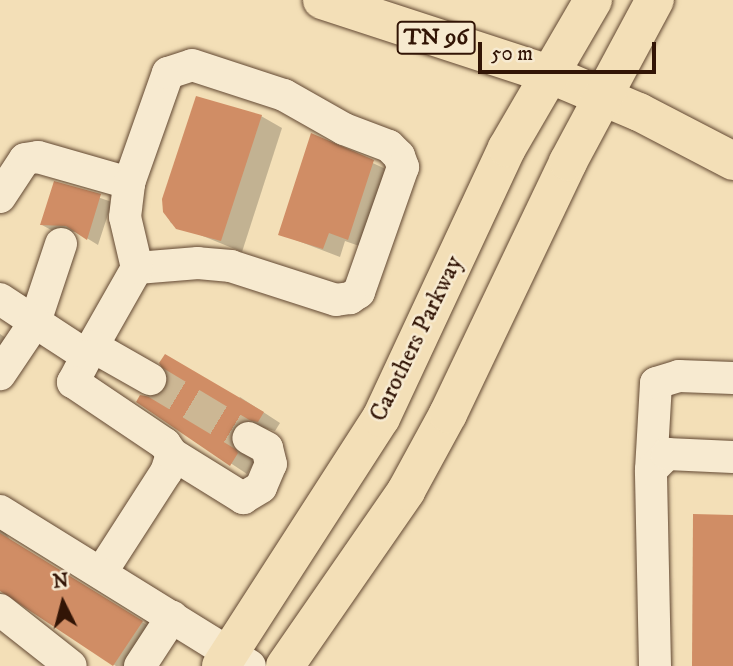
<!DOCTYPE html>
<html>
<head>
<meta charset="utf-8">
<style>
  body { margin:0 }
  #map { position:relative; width:733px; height:666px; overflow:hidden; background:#f3dfb7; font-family:"IM FELL DW Pica",serif }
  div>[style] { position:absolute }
  .shadow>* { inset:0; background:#0003 }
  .building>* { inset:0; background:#d08d65 }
  .minor-tunnel>* { height:32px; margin-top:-16px; transform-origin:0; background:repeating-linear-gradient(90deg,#ccb794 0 32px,transparent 0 48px) }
  .roads { filter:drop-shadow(0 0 2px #624832) drop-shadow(0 0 2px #624832) }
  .minor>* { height:32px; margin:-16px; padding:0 16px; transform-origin:16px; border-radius:16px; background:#f7ead0 }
  .major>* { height:38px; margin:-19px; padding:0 19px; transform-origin:19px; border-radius:19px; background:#f3dfb7 }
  span { translate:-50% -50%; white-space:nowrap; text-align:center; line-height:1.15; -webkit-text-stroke:5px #f7ead0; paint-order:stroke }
  .shield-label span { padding:2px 5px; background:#f7ead0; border:2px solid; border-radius:5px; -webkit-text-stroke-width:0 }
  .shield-label { font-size:23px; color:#321506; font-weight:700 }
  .street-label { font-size:24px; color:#321506 }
  .north { position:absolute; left:28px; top:568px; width:70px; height:70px; -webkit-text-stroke:5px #f7ead0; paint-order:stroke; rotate:354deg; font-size:19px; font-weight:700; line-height:28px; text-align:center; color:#321506 }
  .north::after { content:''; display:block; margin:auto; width:24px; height:32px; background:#321506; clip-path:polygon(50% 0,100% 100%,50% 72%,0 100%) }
  .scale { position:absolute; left:478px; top:42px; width:178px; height:32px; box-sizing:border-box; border:4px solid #321506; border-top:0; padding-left:9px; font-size:21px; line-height:24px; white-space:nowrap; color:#321506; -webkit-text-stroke:5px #f7ead0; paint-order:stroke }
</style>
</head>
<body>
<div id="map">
  <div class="shadow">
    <i style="clip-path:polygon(261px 116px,282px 128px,242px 252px,171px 223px,165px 212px)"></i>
    <i style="clip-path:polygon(312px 135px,390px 171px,365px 248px,345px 241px,340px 257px,280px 234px)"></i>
    <i style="clip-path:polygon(56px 183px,112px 202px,98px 245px,77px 232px,53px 231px,42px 225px)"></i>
    <i style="clip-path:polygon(0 334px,21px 348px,0 380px)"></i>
    <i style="clip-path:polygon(240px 397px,280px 423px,275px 431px,264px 428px,248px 438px,246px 450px,254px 463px,247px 474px,138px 402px,237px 401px)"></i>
    <i style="clip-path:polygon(0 525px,11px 541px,163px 635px,142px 666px,116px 666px,0 589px)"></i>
  </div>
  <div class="building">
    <i style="clip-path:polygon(196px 96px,262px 115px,221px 241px,176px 229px,163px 212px,162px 199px)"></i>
    <i style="clip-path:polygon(311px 133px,374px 160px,348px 240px,329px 233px,323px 249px,278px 235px)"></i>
    <i style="clip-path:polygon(54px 181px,101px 194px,87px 240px,66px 226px,40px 225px)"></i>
    <i style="clip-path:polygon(165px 354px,264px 412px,258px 422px,247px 420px,232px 429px,230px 439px,238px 453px,230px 466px,136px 402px,140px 395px,151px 397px,166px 389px,168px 378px,159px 363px)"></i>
    <i style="clip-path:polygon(693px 514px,733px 515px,733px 666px,692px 666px)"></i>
    <i style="clip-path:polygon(0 533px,143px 621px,113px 666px,0 591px)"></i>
  </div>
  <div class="minor-tunnel">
    <i style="left:150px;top:379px;width:114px;rotate:31deg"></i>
  </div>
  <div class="roads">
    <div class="minor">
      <i style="left:0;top:197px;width:45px;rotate:-56.7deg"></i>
      <i style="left:25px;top:159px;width:13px;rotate:-9deg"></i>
      <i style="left:38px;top:157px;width:95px;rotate:15.9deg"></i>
      <i style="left:129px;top:183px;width:117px;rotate:-70.5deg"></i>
      <i style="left:168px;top:73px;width:25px;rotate:-18deg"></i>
      <i style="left:192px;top:65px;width:97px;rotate:18.1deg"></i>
      <i style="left:284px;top:95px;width:69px;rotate:29.5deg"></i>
      <i style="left:344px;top:129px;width:48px;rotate:20.7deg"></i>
      <i style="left:389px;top:146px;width:14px;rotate:45deg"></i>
      <i style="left:399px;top:156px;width:12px;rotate:70deg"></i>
      <i style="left:403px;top:167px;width:133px;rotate:109.4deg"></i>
      <i style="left:359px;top:292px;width:11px;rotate:146deg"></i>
      <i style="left:350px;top:298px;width:14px;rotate:172deg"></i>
      <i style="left:336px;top:300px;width:110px;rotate:-162.1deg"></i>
      <i style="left:231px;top:266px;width:33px;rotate:-175deg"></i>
      <i style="left:198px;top:263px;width:61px;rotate:175.3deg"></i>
      <i style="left:61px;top:244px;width:82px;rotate:108.4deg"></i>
      <i style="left:35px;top:322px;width:62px;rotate:33.2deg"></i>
      <i style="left:87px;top:356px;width:101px;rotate:-60.4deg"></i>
      <i style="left:137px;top:268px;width:52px;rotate:-103.2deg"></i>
      <i style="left:125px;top:217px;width:34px;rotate:-83deg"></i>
      <i style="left:0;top:299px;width:42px;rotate:33.3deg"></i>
      <i style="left:35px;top:322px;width:63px;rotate:123.9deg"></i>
      <i style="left:92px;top:346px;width:67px;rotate:29.6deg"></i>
      <i style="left:87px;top:356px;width:30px;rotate:118deg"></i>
      <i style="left:73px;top:382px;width:111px;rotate:34deg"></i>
      <i style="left:165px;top:444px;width:12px;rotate:55deg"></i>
      <i style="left:172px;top:454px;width:19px;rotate:108deg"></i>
      <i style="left:166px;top:472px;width:120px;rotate:122.8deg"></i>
      <i style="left:172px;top:454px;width:84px;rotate:31.8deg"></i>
      <i style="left:243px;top:498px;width:21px;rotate:-31deg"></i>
      <i style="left:261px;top:487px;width:25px;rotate:-67deg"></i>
      <i style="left:271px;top:464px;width:16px;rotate:-104deg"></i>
      <i style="left:267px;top:448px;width:21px;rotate:-152deg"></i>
      <i style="left:651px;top:470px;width:87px;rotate:-86.7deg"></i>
      <i style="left:656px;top:383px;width:24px;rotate:-17deg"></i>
      <i style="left:679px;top:376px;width:54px;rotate:2.1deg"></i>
      <i style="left:0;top:511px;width:294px;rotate:31.8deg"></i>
      <i style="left:0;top:610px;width:90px;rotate:38.3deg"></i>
      <i style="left:140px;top:666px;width:59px;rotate:-56.9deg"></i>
      <i style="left:655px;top:666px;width:196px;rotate:-91.2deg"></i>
      <i style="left:651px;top:470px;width:23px;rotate:-45deg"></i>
      <i style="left:667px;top:454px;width:66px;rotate:2.6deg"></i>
    </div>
    <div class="major">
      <i style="left:322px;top:0;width:239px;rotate:18.1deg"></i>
      <i style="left:549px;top:74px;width:98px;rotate:22.9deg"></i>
      <i style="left:639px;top:112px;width:106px;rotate:27.5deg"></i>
      <i style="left:221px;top:666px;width:295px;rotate:-57.2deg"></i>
      <i style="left:381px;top:418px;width:298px;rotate:-65deg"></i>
      <i style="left:507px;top:148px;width:171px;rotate:-59.8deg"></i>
      <i style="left:285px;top:666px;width:213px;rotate:-55.3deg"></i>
      <i style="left:406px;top:491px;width:88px;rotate:-61.4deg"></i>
      <i style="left:448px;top:414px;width:279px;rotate:-64.5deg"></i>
      <i style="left:568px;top:162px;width:184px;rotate:-61.8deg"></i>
    </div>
  </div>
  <div class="shield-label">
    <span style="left:436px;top:38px">TN 96</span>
  </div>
  <div class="street-label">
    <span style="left:417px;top:339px;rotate:-64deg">Carothers Parkway</span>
  </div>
  <div class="north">N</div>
  <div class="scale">50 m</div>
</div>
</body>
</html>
